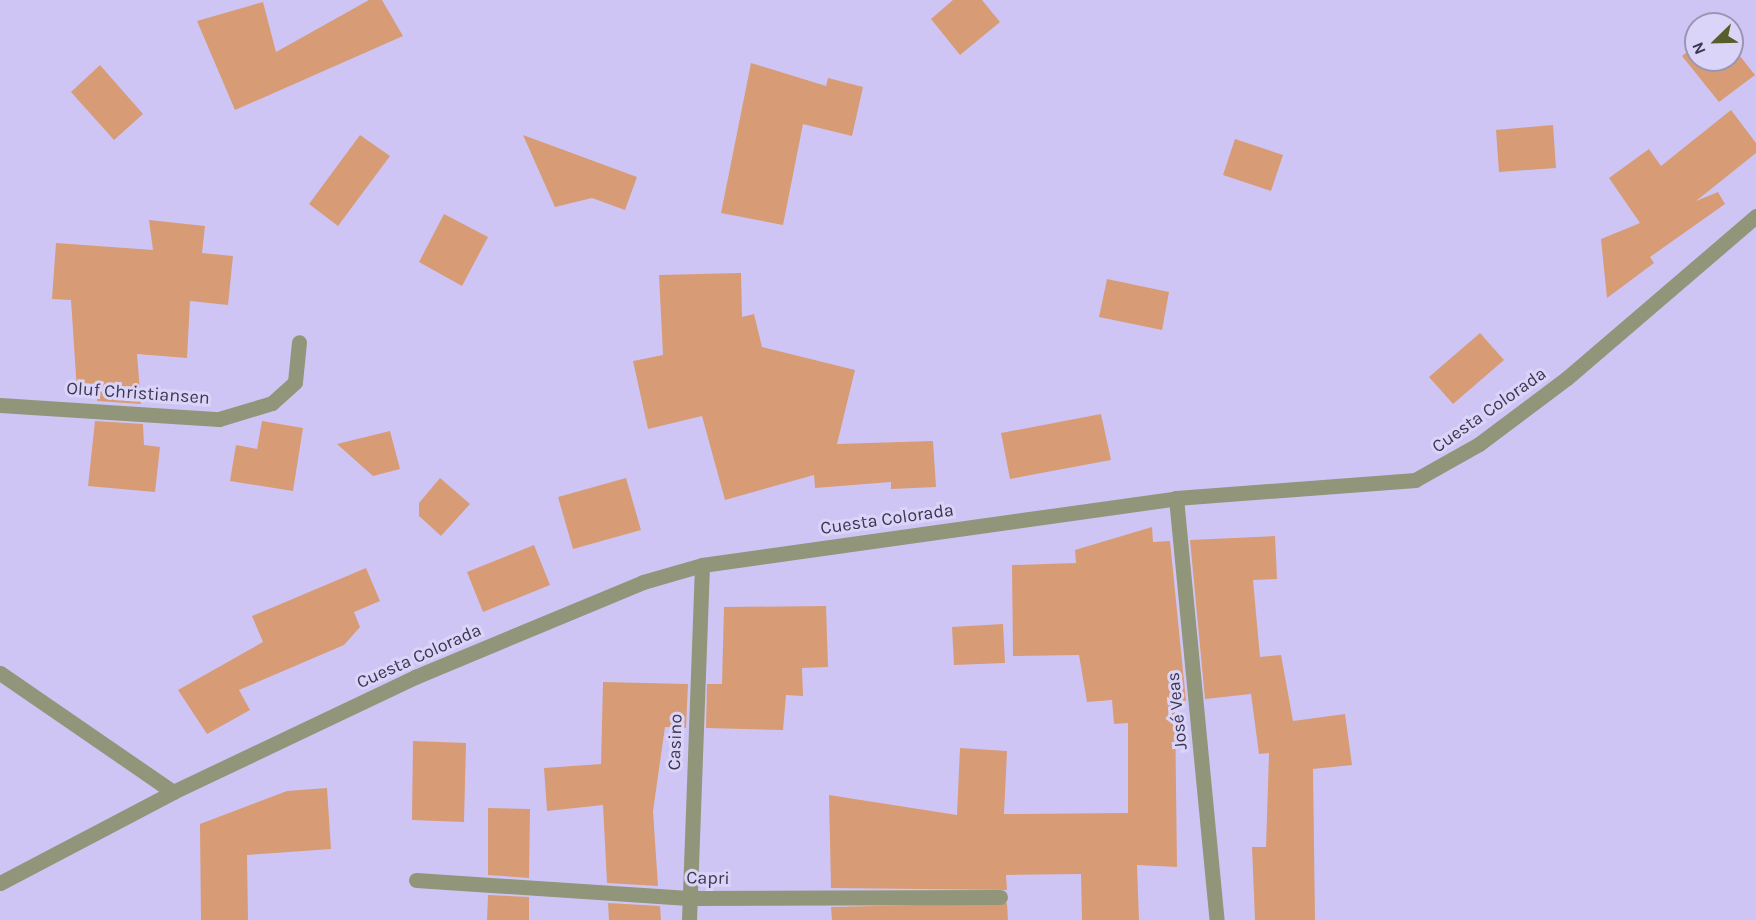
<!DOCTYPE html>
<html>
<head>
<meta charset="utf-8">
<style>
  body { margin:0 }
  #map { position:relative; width:1756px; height:920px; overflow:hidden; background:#cfc5f5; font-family:Karla,sans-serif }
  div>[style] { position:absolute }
  .building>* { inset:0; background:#d79c75 }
  .minor>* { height:15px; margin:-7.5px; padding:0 7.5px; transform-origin:7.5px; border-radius:7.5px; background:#919579 }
  .tertiary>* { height:15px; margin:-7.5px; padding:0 7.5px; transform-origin:7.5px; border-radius:7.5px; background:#919579 }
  span { translate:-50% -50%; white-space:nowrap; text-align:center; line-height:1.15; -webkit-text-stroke:6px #dbd4f9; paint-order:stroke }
  .street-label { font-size:18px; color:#3c364f }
  .north { position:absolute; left:1684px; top:12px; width:60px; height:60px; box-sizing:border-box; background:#dbd4f9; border:2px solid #9b95b5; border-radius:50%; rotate:247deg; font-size:16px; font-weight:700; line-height:24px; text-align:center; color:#3c364f }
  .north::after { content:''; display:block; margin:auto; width:21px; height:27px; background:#585d2b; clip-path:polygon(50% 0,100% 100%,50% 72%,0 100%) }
</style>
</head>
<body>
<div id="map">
  <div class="building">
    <i style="clip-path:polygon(369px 0,382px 0,403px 36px,235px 110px,197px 21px,263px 2px,276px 52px)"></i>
    <i style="clip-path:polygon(953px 0,982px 0,1000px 22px,960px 55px,931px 19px)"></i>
    <i style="clip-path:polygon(1696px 45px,1696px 60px,1732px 60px,1732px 46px,1755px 75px,1719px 102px,1682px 56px)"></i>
    <i style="clip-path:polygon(751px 63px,826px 86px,828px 78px,863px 87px,852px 136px,803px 124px,783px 225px,721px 213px)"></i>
    <i style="clip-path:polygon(100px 65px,143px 114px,114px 140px,71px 92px)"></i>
    <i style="clip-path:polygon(1731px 110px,1756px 143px,1756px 153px,1696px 201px,1718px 192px,1725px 204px,1650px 257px,1654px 263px,1607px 298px,1601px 239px,1640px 223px,1609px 178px,1649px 149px,1661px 166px)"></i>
    <i style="clip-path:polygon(1553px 125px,1556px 168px,1499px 172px,1496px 130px)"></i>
    <i style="clip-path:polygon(360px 135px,390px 156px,338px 226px,309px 204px)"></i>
    <i style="clip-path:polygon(523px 135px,637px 177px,625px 210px,592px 198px,555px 207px)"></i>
    <i style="clip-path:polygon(1235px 139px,1283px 155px,1271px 191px,1223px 175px)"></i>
    <i style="clip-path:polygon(444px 214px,488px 237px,462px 286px,419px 262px)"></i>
    <i style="clip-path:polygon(149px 220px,205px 226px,202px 253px,233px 256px,228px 305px,190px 301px,187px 358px,137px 354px,141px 404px,97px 401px,98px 389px,77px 391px,71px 300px,52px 299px,56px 243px,153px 250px)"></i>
    <i style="clip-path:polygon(741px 273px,742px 317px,754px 314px,762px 347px,855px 370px,837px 444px,933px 441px,936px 487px,891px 489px,891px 482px,815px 488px,814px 475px,725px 500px,702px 416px,648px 429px,633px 361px,663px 355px,659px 275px)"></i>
    <i style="clip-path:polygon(1107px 279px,1169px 292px,1162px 330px,1099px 317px)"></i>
    <i style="clip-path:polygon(1480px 333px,1504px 360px,1453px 404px,1429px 377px)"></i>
    <i style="clip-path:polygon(1101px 414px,1111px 460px,1010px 479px,1001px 433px)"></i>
    <i style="clip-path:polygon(95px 421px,143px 424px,144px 445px,160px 447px,155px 492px,88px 486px)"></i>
    <i style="clip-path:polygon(262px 421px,303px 428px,293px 491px,230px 481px,236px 445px,257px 449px)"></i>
    <i style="clip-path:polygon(390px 431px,400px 469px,373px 476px,337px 444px)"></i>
    <i style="clip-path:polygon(440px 478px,470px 504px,441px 536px,419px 516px,419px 503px)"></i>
    <i style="clip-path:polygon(626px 478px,641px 530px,573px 549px,558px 497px)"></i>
    <i style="clip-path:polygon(1152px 527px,1153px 542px,1170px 541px,1186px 701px,1175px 703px,1177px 867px,1137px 865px,1139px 920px,1082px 920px,1081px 874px,1006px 875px,1007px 890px,831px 888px,829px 795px,957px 815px,960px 748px,1007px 751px,1004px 814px,1128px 813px,1128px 723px,1114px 724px,1112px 700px,1087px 702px,1079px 655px,1013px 656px,1012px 565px,1076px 563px,1075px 550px)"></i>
    <i style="clip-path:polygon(1275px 536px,1277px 579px,1253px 580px,1260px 657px,1281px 655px,1293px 721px,1345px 714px,1352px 765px,1313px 769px,1315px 920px,1255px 920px,1252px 847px,1266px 847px,1269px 753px,1259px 754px,1251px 694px,1205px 699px,1190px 540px)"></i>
    <i style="clip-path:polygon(534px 545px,550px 585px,483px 612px,467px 572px)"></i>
    <i style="clip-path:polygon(366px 568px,380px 601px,354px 612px,360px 627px,344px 645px,239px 690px,250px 710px,207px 734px,178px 690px,263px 642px,252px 616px)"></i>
    <i style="clip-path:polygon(826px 606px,828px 667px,802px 668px,803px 696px,786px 695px,783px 730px,706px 728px,707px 684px,722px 684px,724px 607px)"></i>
    <i style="clip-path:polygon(1003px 624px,1005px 663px,954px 665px,952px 627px)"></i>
    <i style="clip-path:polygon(603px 682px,688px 684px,686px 728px,665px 727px,653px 811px,658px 886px,607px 883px,603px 805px,547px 811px,544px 768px,601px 764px)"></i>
    <i style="clip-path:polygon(413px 741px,466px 743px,464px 822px,412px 820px)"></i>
    <i style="clip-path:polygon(327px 788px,331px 849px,247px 855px,248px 920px,201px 920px,200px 824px,287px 791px)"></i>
    <i style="clip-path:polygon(488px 808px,530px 809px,529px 878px,488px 875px)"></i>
    <i style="clip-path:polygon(488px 895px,529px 897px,529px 920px,487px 920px)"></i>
    <i style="clip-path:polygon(608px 903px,660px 906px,661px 920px,609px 920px)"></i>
    <i style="clip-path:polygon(1007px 903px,1008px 920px,832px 920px,831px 907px)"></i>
  </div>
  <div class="minor">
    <i style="left:0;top:405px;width:219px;rotate:3.7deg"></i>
    <i style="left:219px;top:419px;width:55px;rotate:-16.8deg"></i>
    <i style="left:272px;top:403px;width:31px;rotate:-42deg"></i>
    <i style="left:295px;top:382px;width:40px;rotate:-84.3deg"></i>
    <i style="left:1176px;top:498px;width:424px;rotate:84.5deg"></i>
    <i style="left:0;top:673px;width:210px;rotate:34.5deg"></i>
    <i style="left:416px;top:880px;width:273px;rotate:3.8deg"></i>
    <i style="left:688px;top:898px;width:312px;rotate:-0.2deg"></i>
    <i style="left:689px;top:920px;width:355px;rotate:-87.9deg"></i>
  </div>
  <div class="tertiary">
    <i style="left:0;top:883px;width:195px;rotate:-27.7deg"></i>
    <i style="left:173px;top:792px;width:268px;rotate:-25.4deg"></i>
    <i style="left:415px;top:677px;width:247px;rotate:-22.6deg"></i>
    <i style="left:643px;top:582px;width:61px;rotate:-16.1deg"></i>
    <i style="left:702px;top:565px;width:479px;rotate:-8deg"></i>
    <i style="left:1176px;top:498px;width:240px;rotate:-4.3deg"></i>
    <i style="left:1415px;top:480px;width:73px;rotate:-29.4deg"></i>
    <i style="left:1479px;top:444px;width:110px;rotate:-36.9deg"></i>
    <i style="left:1567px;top:378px;width:249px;rotate:-40.6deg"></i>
  </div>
  <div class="street-label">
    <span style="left:138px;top:393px;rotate:4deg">Oluf Christiansen</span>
    <span style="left:1489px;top:410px;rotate:-35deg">Cuesta Colorada</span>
    <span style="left:887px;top:519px;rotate:-8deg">Cuesta Colorada</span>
    <span style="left:419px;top:656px;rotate:-24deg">Cuesta Colorada</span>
    <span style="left:1177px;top:711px;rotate:-96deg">José Veas</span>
    <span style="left:675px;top:742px;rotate:-88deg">Casino</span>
    <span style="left:708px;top:878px;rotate:1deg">Capri</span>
  </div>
  <div class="north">N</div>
</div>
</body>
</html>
